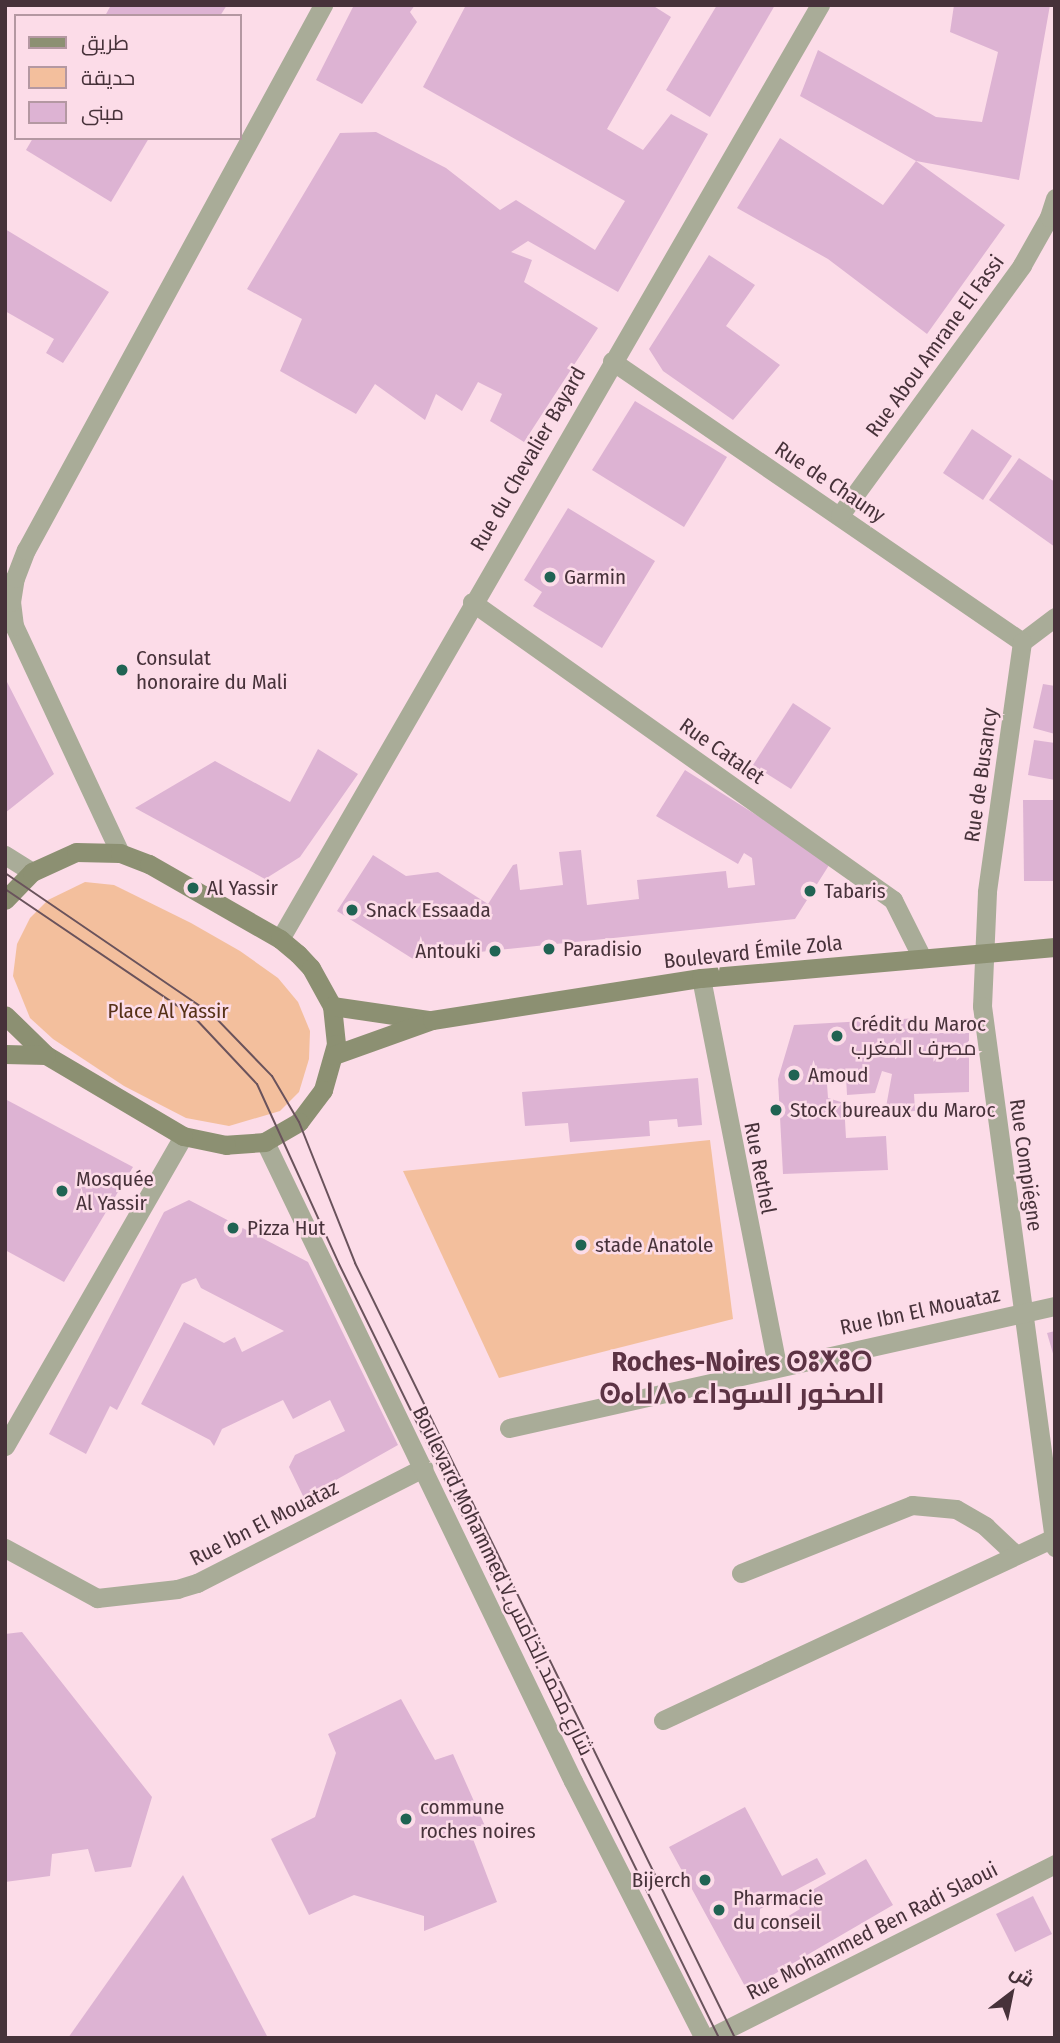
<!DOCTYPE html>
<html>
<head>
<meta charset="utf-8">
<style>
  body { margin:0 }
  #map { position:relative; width:1060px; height:2043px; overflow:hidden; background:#fcdce8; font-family:"Fira Sans Condensed",Cairo,"Noto Sans Tifinagh",sans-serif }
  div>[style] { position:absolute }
  .green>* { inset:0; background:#f3bf9d }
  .building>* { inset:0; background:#ddb3d3 }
  .minor>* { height:19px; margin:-9.5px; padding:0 9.5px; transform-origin:9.5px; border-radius:9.5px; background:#a9ac98 }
  .tertiary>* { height:19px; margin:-9.5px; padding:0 9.5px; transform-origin:9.5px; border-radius:9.5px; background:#a9ac98 }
  .secondary>* { height:19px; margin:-9.5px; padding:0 9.5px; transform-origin:9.5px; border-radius:9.5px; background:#8c9072 }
  .tram>* { height:2px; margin:-1px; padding:0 1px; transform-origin:1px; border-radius:1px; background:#6a535c }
  .dots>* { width:19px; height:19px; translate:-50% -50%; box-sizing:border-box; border:4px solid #fcdce8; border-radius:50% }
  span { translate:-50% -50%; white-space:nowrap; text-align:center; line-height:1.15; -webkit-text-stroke:5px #fcdce8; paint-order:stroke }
  .street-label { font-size:21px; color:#47323a }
  .poi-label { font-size:21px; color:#47323a }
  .left { translate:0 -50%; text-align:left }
  .right { translate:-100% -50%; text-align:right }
  .park-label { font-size:21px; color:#563117 }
  .district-label { font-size:28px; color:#5c3344; font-weight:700 }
  .frame { position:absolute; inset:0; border:7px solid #47323a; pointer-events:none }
  .legend { position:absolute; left:14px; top:14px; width:228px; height:126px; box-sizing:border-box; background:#fcdce8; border:2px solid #b498a2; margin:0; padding:9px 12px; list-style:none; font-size:21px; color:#47323a }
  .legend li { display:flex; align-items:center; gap:14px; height:35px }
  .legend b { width:35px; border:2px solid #b498a2 }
  .north { position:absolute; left:976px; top:1959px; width:70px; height:70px; -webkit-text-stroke:5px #fcdce8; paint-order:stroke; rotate:32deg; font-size:19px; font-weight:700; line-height:28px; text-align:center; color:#47323a }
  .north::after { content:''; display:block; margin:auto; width:24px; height:32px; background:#47323a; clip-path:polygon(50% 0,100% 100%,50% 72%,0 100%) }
</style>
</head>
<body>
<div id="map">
  <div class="green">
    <i style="clip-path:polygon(85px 882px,114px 885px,191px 923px,240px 951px,278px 978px,298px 1002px,310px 1031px,309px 1059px,299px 1092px,280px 1111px,229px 1126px,186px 1118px,124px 1086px,53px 1039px,30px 1018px,13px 976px,17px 944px,30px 918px,48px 900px)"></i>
    <i style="clip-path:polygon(710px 1140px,733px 1319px,499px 1378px,403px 1171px)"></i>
  </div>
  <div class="building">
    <i style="clip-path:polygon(111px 5px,227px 5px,220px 16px,105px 16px)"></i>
    <i style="clip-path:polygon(354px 5px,415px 5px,410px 12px,417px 22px,362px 104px,316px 80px)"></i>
    <i style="clip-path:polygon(466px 5px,652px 5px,671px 17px,607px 129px,643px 150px,671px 114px,708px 134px,618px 292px,528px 241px,511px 252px,532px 260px,524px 282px,598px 328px,524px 442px,490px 421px,502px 394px,478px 382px,462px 411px,436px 394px,425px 420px,375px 384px,356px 414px,280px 371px,302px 319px,247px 289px,340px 133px,376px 132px,446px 168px,500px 210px,516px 200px,595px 250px,625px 201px,423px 87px)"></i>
    <i style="clip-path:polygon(717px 5px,775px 5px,710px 117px,666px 90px)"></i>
    <i style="clip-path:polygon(954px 5px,1050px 5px,1019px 180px,916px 161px,800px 96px,818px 50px,936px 117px,982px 122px,998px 52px,950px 32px)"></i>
    <i style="clip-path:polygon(33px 138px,149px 138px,111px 202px,26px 150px)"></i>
    <i style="clip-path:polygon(780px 138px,883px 205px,916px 161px,1005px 225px,927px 334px,828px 259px,737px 208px)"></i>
    <i style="clip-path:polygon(5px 229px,109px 292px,63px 363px,46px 353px,54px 339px,5px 311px)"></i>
    <i style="clip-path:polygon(709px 255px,755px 285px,726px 326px,780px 365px,733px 420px,663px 371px,649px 349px)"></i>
    <i style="clip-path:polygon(635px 401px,727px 457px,684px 527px,592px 470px)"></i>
    <i style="clip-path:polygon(972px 429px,1012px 456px,983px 500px,943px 473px)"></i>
    <i style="clip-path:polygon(1019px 458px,1055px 482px,1055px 547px,989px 500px)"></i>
    <i style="clip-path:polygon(568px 508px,655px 561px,602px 648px,533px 606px,542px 592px,524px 580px)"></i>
    <i style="clip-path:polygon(5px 678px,54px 774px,5px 813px,7px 730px)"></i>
    <i style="clip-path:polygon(1043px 684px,1055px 686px,1055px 734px,1033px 728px)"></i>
    <i style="clip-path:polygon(793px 703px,831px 728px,791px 789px,753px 765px)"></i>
    <i style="clip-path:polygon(1034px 740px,1055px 743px,1055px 780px,1028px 775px)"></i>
    <i style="clip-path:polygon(318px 749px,358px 774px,300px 857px,265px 879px,135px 808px,215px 761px,290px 802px)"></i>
    <i style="clip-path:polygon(685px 770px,831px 862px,795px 919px,413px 959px,337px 911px,373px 855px,406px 876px,438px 872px,488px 904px,513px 865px,517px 864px,520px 890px,563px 885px,559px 852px,581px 850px,587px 905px,639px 899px,637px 880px,726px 871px,728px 888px,755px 885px,752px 858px,744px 853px,738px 864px,656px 816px)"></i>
    <i style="clip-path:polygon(1023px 800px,1055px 800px,1055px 881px,1024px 881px)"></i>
    <i style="clip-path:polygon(919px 1018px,920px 1033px,969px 1033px,969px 1092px,914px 1094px,915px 1111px,901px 1112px,886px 1107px,892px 1074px,882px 1071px,875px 1093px,847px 1095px,846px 1076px,826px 1070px,828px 1098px,844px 1103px,846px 1138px,886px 1136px,888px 1170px,783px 1174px,778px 1079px,794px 1025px)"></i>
    <i style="clip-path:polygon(698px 1078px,702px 1125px,678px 1127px,677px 1119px,649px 1121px,650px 1136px,570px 1142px,568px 1123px,525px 1126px,522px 1092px)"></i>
    <i style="clip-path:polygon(5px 1099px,133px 1167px,64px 1282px,5px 1250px)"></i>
    <i style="clip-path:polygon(189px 1200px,308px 1262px,398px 1445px,304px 1498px,289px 1467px,295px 1455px,345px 1431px,330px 1400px,293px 1419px,283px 1400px,222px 1429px,214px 1446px,210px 1440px,141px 1404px,184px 1322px,224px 1343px,235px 1337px,242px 1352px,284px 1331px,201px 1288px,196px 1278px,182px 1284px,117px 1410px,110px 1406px,86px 1454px,49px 1434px,164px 1212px)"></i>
    <i style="clip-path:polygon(1055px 1331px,1055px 1357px,1054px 1357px,1047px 1333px)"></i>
    <i style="clip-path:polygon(22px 1632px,152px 1797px,131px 1867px,95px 1872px,88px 1849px,52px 1854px,50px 1876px,5px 1882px,5px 1634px)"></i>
    <i style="clip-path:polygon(401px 1699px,435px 1760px,453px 1754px,485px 1826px,468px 1826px,497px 1902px,424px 1931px,424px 1916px,354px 1895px,309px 1915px,271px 1839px,315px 1817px,336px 1753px,328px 1734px)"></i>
    <i style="clip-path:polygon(745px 1807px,782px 1876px,817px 1858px,826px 1874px,760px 1909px,759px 1934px,800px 1909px,795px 1900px,866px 1859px,893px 1905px,747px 1990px,669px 1847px)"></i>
    <i style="clip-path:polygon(183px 1875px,268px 2038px,68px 2038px)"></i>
    <i style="clip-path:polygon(1033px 1896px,1052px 1934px,1015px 1952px,996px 1914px)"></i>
  </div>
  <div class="minor">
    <i style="left:612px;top:361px;width:497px;rotate:34.4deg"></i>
    <i style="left:840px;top:515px;width:309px;rotate:-53.9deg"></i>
    <i style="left:1022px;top:265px;width:55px;rotate:-60.6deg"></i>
    <i style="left:1049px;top:217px;width:20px;rotate:-72deg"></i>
    <i style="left:472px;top:602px;width:516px;rotate:35.29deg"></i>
    <i style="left:893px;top:900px;width:65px;rotate:63.4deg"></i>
    <i style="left:1055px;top:617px;width:41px;rotate:142.9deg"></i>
    <i style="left:1022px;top:642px;width:252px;rotate:98deg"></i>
    <i style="left:987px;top:892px;width:114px;rotate:92.5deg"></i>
    <i style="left:982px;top:1006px;width:546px;rotate:82.32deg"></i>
    <i style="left:120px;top:853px;width:251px;rotate:-115deg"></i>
    <i style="left:14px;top:626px;width:24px;rotate:-97deg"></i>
    <i style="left:11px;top:602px;width:24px;rotate:-81deg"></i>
    <i style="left:15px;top:578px;width:30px;rotate:-69deg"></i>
    <i style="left:26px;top:550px;width:621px;rotate:-61.41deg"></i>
    <i style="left:280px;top:939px;width:1079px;rotate:-59.97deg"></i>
    <i style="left:701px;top:978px;width:394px;rotate:78.9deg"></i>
    <i style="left:509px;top:1428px;width:559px;rotate:-12.6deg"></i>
    <i style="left:5px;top:1446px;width:357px;rotate:-60.1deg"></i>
    <i style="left:5px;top:1548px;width:105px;rotate:28.5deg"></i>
    <i style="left:97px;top:1598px;width:81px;rotate:-6.4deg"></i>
    <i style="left:177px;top:1589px;width:21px;rotate:-17deg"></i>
    <i style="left:197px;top:1583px;width:254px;rotate:-27deg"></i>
    <i style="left:741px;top:1573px;width:184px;rotate:-21.7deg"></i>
    <i style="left:912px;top:1505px;width:44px;rotate:5.2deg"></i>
    <i style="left:956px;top:1509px;width:34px;rotate:30deg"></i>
    <i style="left:985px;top:1526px;width:42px;rotate:43.1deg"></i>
    <i style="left:663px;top:1720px;width:431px;rotate:-25deg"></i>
  </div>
  <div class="tertiary">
    <i style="left:5px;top:855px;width:32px;rotate:32deg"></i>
    <i style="left:265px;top:1142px;width:709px;rotate:64.27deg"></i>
    <i style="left:573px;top:1781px;width:288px;rotate:63deg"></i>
    <i style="left:709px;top:2038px;width:387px;rotate:-26.7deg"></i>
  </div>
  <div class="secondary">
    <i style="left:5px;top:900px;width:39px;rotate:-46deg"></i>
    <i style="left:32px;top:872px;width:48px;rotate:-24.4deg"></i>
    <i style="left:76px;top:852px;width:44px;rotate:1.3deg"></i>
    <i style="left:120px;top:853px;width:31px;rotate:21deg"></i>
    <i style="left:149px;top:864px;width:151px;rotate:29.8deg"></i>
    <i style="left:280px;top:939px;width:23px;rotate:40deg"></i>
    <i style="left:298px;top:954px;width:19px;rotate:47deg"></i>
    <i style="left:311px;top:968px;width:43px;rotate:61.1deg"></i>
    <i style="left:332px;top:1006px;width:38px;rotate:84deg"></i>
    <i style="left:336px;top:1044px;width:48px;rotate:105.8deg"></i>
    <i style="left:323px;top:1090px;width:40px;rotate:127deg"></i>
    <i style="left:299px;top:1122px;width:39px;rotate:150deg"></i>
    <i style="left:265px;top:1142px;width:39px;rotate:176deg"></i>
    <i style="left:226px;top:1145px;width:44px;rotate:-168.2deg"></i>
    <i style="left:183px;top:1136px;width:159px;rotate:-149.4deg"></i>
    <i style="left:46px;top:1055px;width:57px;rotate:-135.7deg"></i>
    <i style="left:332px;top:1006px;width:97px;rotate:8.3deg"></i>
    <i style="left:5px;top:1054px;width:41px;rotate:1.4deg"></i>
    <i style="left:334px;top:1055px;width:104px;rotate:-19.7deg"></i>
    <i style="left:432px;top:1020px;width:272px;rotate:-8.9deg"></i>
    <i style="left:701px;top:978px;width:355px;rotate:-5deg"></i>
  </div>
  <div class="tram">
    <i style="left:5px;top:873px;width:252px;rotate:34.3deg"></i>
    <i style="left:213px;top:1015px;width:85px;rotate:46deg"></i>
    <i style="left:272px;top:1076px;width:53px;rotate:59.6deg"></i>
    <i style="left:299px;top:1122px;width:152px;rotate:68.3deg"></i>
    <i style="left:355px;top:1263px;width:863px;rotate:63.88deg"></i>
    <i style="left:5px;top:889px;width:228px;rotate:34.1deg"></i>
    <i style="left:194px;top:1017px;width:92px;rotate:46.8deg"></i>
    <i style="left:257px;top:1084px;width:198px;rotate:65.5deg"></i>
    <i style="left:339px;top:1264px;width:862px;rotate:63.85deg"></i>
  </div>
  <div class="dots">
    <i style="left:550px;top:577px;background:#206353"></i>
    <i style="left:122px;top:670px;background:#206353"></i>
    <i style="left:193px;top:888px;background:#206353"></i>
    <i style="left:810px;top:891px;background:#206353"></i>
    <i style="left:352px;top:910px;background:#206353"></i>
    <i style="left:549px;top:949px;background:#206353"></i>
    <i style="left:495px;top:951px;background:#206353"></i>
    <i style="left:837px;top:1036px;background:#206353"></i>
    <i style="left:794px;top:1075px;background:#206353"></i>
    <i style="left:776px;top:1110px;background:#206353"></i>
    <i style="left:62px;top:1191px;background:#206353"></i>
    <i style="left:233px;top:1228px;background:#206353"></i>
    <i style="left:581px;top:1245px;background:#206353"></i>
    <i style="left:406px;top:1819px;background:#206353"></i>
    <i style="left:705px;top:1880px;background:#206353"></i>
    <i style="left:719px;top:1910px;background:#206353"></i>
  </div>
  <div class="street-label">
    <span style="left:935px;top:346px;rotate:-54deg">Rue Abou Amrane El Fassi</span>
    <span style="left:528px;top:459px;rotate:-60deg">Rue du Chevalier Bayard</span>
    <span style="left:830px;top:482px;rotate:34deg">Rue de Chauny</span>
    <span style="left:722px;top:751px;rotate:35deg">Rue Catalet</span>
    <span style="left:981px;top:775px;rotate:-82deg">Rue de Busancy</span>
    <span style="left:753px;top:952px;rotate:-6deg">Boulevard Émile Zola</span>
    <span style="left:1026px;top:1165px;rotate:82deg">Rue Compiégne</span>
    <span style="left:760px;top:1168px;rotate:79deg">Rue Rethel</span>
    <span style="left:920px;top:1311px;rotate:-12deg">Rue Ibn El Mouataz</span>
    <span style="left:264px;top:1523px;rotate:-27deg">Rue Ibn El Mouataz</span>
    <span style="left:503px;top:1581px;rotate:64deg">Boulevard Mohammed V شارع محمد الخامس</span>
    <span style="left:872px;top:1931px;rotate:-27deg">Rue Mohammed Ben Radi Slaoui</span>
  </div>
  <div class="poi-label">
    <span class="left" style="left:564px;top:577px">Garmin</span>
    <span class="left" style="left:136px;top:670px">Consulat<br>honoraire du Mali</span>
    <span class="left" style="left:207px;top:888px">Al Yassir</span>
    <span class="left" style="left:824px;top:891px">Tabaris</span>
    <span class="left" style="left:366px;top:910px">Snack Essaada</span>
    <span class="left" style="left:563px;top:949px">Paradisio</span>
    <span class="right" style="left:481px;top:951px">Antouki</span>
    <span class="left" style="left:851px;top:1036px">Crédit du Maroc<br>مصرف المغرب</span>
    <span class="left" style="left:808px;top:1075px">Amoud</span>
    <span class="left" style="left:790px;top:1110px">Stock bureaux du Maroc</span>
    <span class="left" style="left:76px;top:1191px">Mosquée<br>Al Yassir</span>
    <span class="left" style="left:247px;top:1228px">Pizza Hut</span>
    <span class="left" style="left:595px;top:1245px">stade Anatole</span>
    <span class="left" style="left:420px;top:1819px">commune<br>roches noires</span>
    <span class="right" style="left:691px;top:1880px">Bijerch</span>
    <span class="left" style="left:733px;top:1910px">Pharmacie<br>du conseil</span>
  </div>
  <div class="park-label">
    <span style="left:168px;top:1011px">Place Al Yassir</span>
  </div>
  <div class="district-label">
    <span style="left:742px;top:1378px">Roches-Noires ⵙⵓⵅⵓⵔ<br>ⵙⴰⵡⴷⴰ الصخور السوداء</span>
  </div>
  <div class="frame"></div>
  <ul class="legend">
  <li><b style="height:9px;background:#8c9072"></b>طريق</li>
  <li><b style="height:19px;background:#f3bf9d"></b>حديقة</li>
  <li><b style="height:19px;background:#ddb3d3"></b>مبنى</li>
  </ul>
  <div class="north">ش</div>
</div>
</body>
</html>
